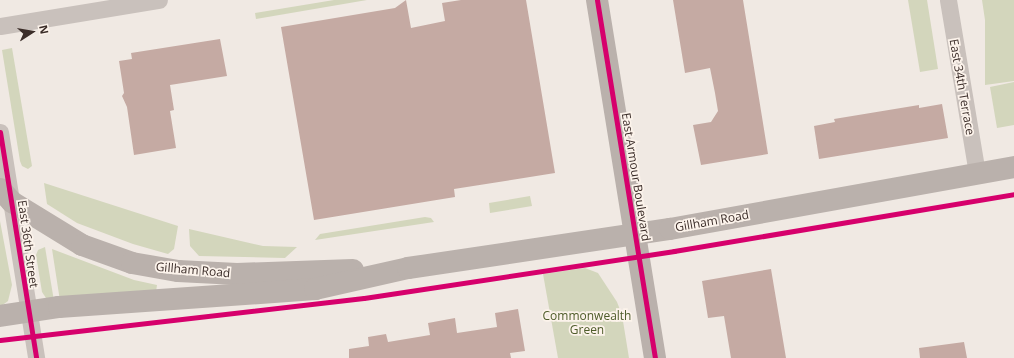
<!DOCTYPE html>
<html>
<head>
<meta charset="utf-8">
<style>
  body { margin:0 }
  #map { position:relative; width:1014px; height:358px; overflow:hidden; background:#f0e9e3; font-family:"Open Sans",sans-serif }
  div>[style] { position:absolute }
  .green>* { inset:0; background:#d3d6bc }
  .building>* { inset:0; background:#c5aaa3 }
  .minor>* { height:17px; margin:-8.5px; padding:0 8.5px; transform-origin:8.5px; border-radius:8.5px; background:#c9c1bc }
  .secondary>* { height:22px; margin:-11px; padding:0 11px; transform-origin:11px; border-radius:11px; background:#bab1ac }
  .cycleway>* { height:5px; margin:-2.5px; padding:0 2.5px; transform-origin:2.5px; border-radius:2.5px; background:#d6006c }
  span { translate:-50% -50%; white-space:nowrap; text-align:center; line-height:1.15; -webkit-text-stroke:3.5px #fcf3eb; paint-order:stroke }
  .street-label { font-size:12px; color:#3b2d29 }
  .park-label { font-size:12px; color:#4e5c2a }
  .north { position:absolute; left:12px; top:12px; width:40px; height:40px; -webkit-text-stroke:3px #fcf3eb; paint-order:stroke; rotate:78deg; font-size:11px; font-weight:700; line-height:16px; text-align:center; color:#3b2d29 }
  .north::after { content:''; display:block; margin:auto; width:14px; height:18px; background:#3b2d29; clip-path:polygon(50% 0,100% 100%,50% 72%,0 100%) }
</style>
</head>
<body>
<div id="map">
  <div class="green">
    <i style="clip-path:polygon(334px 0,367px 0,256px 19px,255px 13px)"></i>
    <i style="clip-path:polygon(908px 0,927px 0,938px 69px,920px 72px)"></i>
    <i style="clip-path:polygon(982px 0,1014px 0,1014px 81px,985px 85px,985px 20px)"></i>
    <i style="clip-path:polygon(12px 48px,32px 166px,28px 169px,22px 166px,20px 161px,2px 50px)"></i>
    <i style="clip-path:polygon(1014px 82px,1014px 125px,997px 128px,990px 87px)"></i>
    <i style="clip-path:polygon(44px 183px,178px 226px,174px 249px,168px 254px,133px 244px,77px 223px,47px 204px)"></i>
    <i style="clip-path:polygon(530px 196px,532px 206px,490px 213px,489px 203px)"></i>
    <i style="clip-path:polygon(425px 217px,431px 218px,434px 222px,315px 240px,320px 234px)"></i>
    <i style="clip-path:polygon(0 221px,12px 285px,8px 301px,0 307px)"></i>
    <i style="clip-path:polygon(189px 229px,263px 246px,297px 247px,285px 258px,199px 256px,190px 246px)"></i>
    <i style="clip-path:polygon(45px 247px,54px 301px,46px 298px,42px 292px,36px 255px,38px 250px)"></i>
    <i style="clip-path:polygon(52px 249px,134px 280px,157px 285px,156px 292px,60px 301px)"></i>
    <i style="clip-path:polygon(585px 268px,598px 273px,617px 302px,622px 315px,629px 358px,558px 358px,543px 274px)"></i>
  </div>
  <div class="building">
    <i style="clip-path:polygon(406px 0,411px 28px,445px 21px,442px 3px,461px 0,526px 0,555px 173px,454px 189px,455px 197px,314px 220px,281px 27px,395px 8px)"></i>
    <i style="clip-path:polygon(673px 0,743px 0,768px 154px,701px 165px,693px 125px,711px 122px,718px 111px,715px 93px,710px 68px,685px 73px)"></i>
    <i style="clip-path:polygon(220px 39px,227px 76px,170px 85px,174px 110px,170px 111px,176px 148px,134px 155px,127px 107px,122px 96px,124px 93px,119px 61px,132px 59px,131px 53px)"></i>
    <i style="clip-path:polygon(942px 104px,948px 138px,819px 159px,814px 126px,835px 122px,834px 119px,919px 105px,919px 108px)"></i>
    <i style="clip-path:polygon(771px 269px,786px 358px,731px 358px,724px 316px,708px 318px,702px 281px)"></i>
    <i style="clip-path:polygon(518px 309px,525px 351px,510px 353px,511px 358px,349px 358px,349px 349px,369px 346px,368px 337px,386px 334px,388px 342px,430px 335px,428px 323px,455px 318px,457px 333px,497px 327px,495px 313px)"></i>
    <i style="clip-path:polygon(964px 342px,967px 358px,920px 358px,919px 348px)"></i>
  </div>
  <div class="minor">
    <i style="left:948px;top:0;width:175px;rotate:80.5deg"></i>
    <i style="left:0;top:26px;width:161px;rotate:-9.3deg"></i>
    <i style="left:0;top:132px;width:229px;rotate:80.9deg"></i>
  </div>
  <div class="secondary">
    <i style="left:597px;top:0;width:363px;rotate:80.8deg"></i>
    <i style="left:0;top:189px;width:18px;rotate:47deg"></i>
    <i style="left:12px;top:202px;width:82px;rotate:31.6deg"></i>
    <i style="left:82px;top:245px;width:53px;rotate:19.8deg"></i>
    <i style="left:132px;top:263px;width:47px;rotate:9.9deg"></i>
    <i style="left:178px;top:271px;width:59px;rotate:2.9deg"></i>
    <i style="left:237px;top:274px;width:116px;rotate:-2deg"></i>
    <i style="left:0;top:316px;width:60px;rotate:-8.7deg"></i>
    <i style="left:59px;top:307px;width:257px;rotate:-4deg"></i>
    <i style="left:315px;top:289px;width:95px;rotate:-12.7deg"></i>
    <i style="left:408px;top:268px;width:265px;rotate:-8.5deg"></i>
    <i style="left:670px;top:229px;width:350px;rotate:-10.2deg"></i>
  </div>
  <div class="cycleway">
    <i style="left:597px;top:0;width:363px;rotate:80.8deg"></i>
    <i style="left:0;top:132px;width:229px;rotate:80.9deg"></i>
    <i style="left:0;top:340px;width:366px;rotate:-6.6deg"></i>
    <i style="left:364px;top:298px;width:314px;rotate:-8.6deg"></i>
    <i style="left:674px;top:251px;width:345px;rotate:-9.5deg"></i>
  </div>
  <div class="street-label">
    <span style="left:962px;top:87px;rotate:80deg">East 34th Terrace</span>
    <span style="left:636px;top:177px;rotate:81deg">East Armour Boulevard</span>
    <span style="left:712px;top:221px;rotate:-10deg">Gillham Road</span>
    <span style="left:28px;top:244px;rotate:82deg">East 36th Street</span>
    <span style="left:193px;top:270px;rotate:5deg">Gillham Road</span>
  </div>
  <div class="park-label">
    <span style="left:587px;top:323px">Commonwealth<br>Green</span>
  </div>
  <div class="north">N</div>
</div>
</body>
</html>
